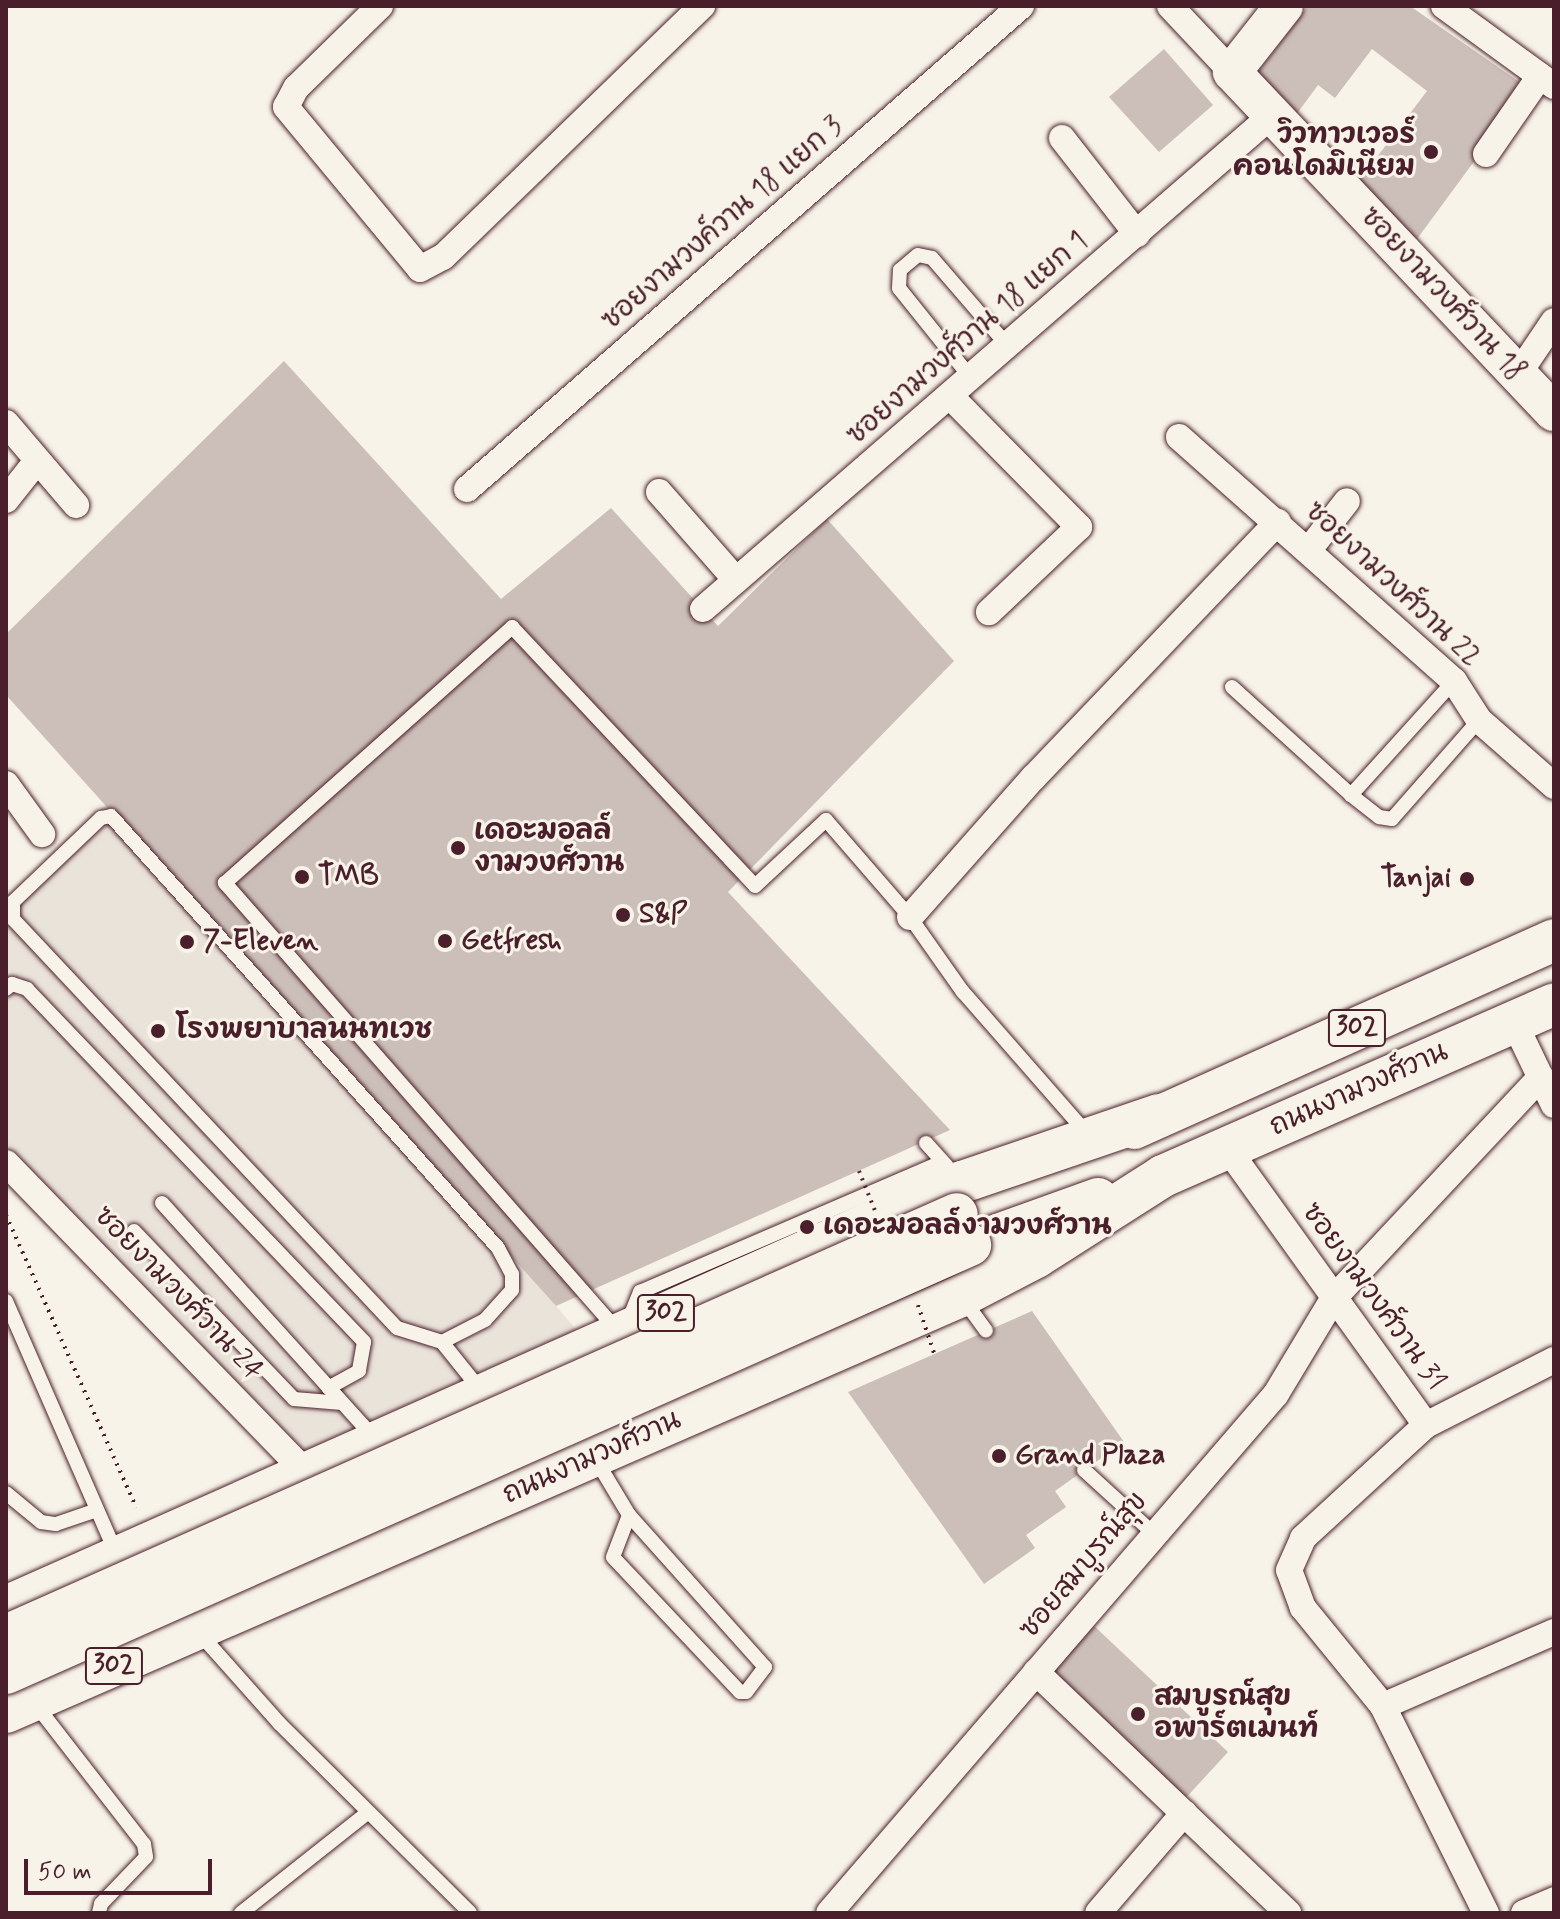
<!DOCTYPE html>
<html>
<head>
<meta charset="utf-8">
<style>
  body { margin:0 }
  #map { position:relative; width:1560px; height:1919px; overflow:hidden; background:#f7f3e8; font-family:Mynerve,"Playpen Sans Thai",sans-serif }
  div>[style] { position:absolute }
  .built>* { inset:0; background:#eae3da }
  .building>* { inset:0; background:#ccbfb9 }
  .path>* { height:4px; margin-top:-2px; transform-origin:0; background:repeating-linear-gradient(90deg,#4a1f2b 0 2px,transparent 0 8px) }
  .roads { filter:drop-shadow(0 0 2px #4a1f2b) drop-shadow(0 0 2px #4a1f2b) }
  .lane>* { height:14px; margin:-7px; padding:0 7px; transform-origin:7px; border-radius:7px; background:#f7f3e8 }
  .street>* { height:26px; margin:-13px; padding:0 13px; transform-origin:13px; border-radius:13px; background:#f7f3e8 }
  .secondary>* { height:38px; margin:-19px; padding:0 19px; transform-origin:19px; border-radius:19px; background:#f7f3e8 }
  .primary>* { height:42px; margin:-21px; padding:0 21px; transform-origin:21px; border-radius:21px; background:#f7f3e8 }
  .path-bridge>* { height:4px; margin-top:-2px; transform-origin:0; background:repeating-linear-gradient(90deg,#4a1f2b 0 2px,transparent 0 8px) }
  .bridges { filter:drop-shadow(0 0 2px #4a1f2b) drop-shadow(0 0 2px #4a1f2b) }
  .primary-bridge>* { height:42px; margin:-21px; padding:0 21px; transform-origin:21px; border-radius:21px; background:#f7f3e8 }
  .dots>* { width:22px; height:22px; translate:-50% -50%; box-sizing:border-box; border:4px solid #f7f3e8; border-radius:50% }
  span { translate:-50% -50%; white-space:nowrap; text-align:center; line-height:1.15; -webkit-text-stroke:6px #f7f3e8; paint-order:stroke }
  .shield-label span { padding:2px 6px; background:#f7f3e8; border:2px solid; border-radius:6px; -webkit-text-stroke-width:0 }
  .shield-label { font-size:26px; color:#4a1f2b; font-weight:700 }
  .poi-label { font-size:28px; color:#4a1f2b; font-weight:700 }
  .right { translate:-100% -50%; text-align:right }
  .left { translate:0 -50%; text-align:left }
  .street-label { font-size:28px; color:#4a1f2b }
  .frame { position:absolute; inset:0; border:8px solid #4a1f2b; pointer-events:none }
  .scale { position:absolute; left:24px; top:1859px; width:188px; height:36px; box-sizing:border-box; border:4px solid #4a1f2b; border-top:0; padding-left:10px; font-size:24px; line-height:28px; white-space:nowrap; color:#4a1f2b; -webkit-text-stroke:6px #f7f3e8; paint-order:stroke }
</style>
</head>
<body>
<div id="map">
  <div class="built">
    <i style="clip-path:polygon(106px 804px,556px 1306px,581px 1335px,305px 1452px,6px 1144px,6px 918px)"></i>
  </div>
  <div class="building">
    <i style="clip-path:polygon(1308px 6px,1410px 6px,1528px 88px,1417px 239px,1352px 190px,1427px 91px,1372px 49px,1335px 98px,1318px 85px,1296px 115px,1251px 81px)"></i>
    <i style="clip-path:polygon(1164px 49px,1213px 105px,1159px 152px,1109px 97px)"></i>
    <i style="clip-path:polygon(284px 361px,501px 599px,611px 508px,718px 626px,827px 519px,954px 661px,728px 892px,950px 1130px,556px 1306px,7px 696px,6px 634px)"></i>
    <i style="clip-path:polygon(1032px 1311px,1124px 1442px,1055px 1491px,1066px 1507px,1026px 1535px,1035px 1548px,984px 1584px,848px 1392px)"></i>
    <i style="clip-path:polygon(1092px 1624px,1228px 1752px,1183px 1801px,1048px 1675px)"></i>
  </div>
  <div class="path">
    <i style="left:6px;top:1215px;width:320px;rotate:66deg"></i>
  </div>
  <div class="roads">
    <div class="lane">
      <i style="left:971px;top:378px;width:115px;rotate:-128.7deg"></i>
      <i style="left:899px;top:288px;width:18px;rotate:-87deg"></i>
      <i style="left:900px;top:270px;width:23px;rotate:-40deg"></i>
      <i style="left:918px;top:255px;width:14px;rotate:12deg"></i>
      <i style="left:932px;top:258px;width:116px;rotate:49.2deg"></i>
      <i style="left:1454px;top:681px;width:154px;rotate:132.1deg"></i>
      <i style="left:1351px;top:795px;width:36px;rotate:38deg"></i>
      <i style="left:1379px;top:817px;width:13px;rotate:9deg"></i>
      <i style="left:1392px;top:819px;width:132px;rotate:-48.7deg"></i>
      <i style="left:1232px;top:687px;width:161px;rotate:42.2deg"></i>
      <i style="left:111px;top:816px;width:580px;rotate:48.14deg"></i>
      <i style="left:498px;top:1248px;width:30px;rotate:62deg"></i>
      <i style="left:512px;top:1274px;width:16px;rotate:90deg"></i>
      <i style="left:512px;top:1290px;width:40px;rotate:132deg"></i>
      <i style="left:485px;top:1320px;width:48px;rotate:152.9deg"></i>
      <i style="left:442px;top:1342px;width:47px;rotate:-162.7deg"></i>
      <i style="left:397px;top:1328px;width:561px;rotate:-133.19deg"></i>
      <i style="left:13px;top:919px;width:17px;rotate:-90deg"></i>
      <i style="left:13px;top:902px;width:122px;rotate:-43.7deg"></i>
      <i style="left:101px;top:818px;width:10px;rotate:-11deg"></i>
      <i style="left:6px;top:989px;width:8px;rotate:-40deg"></i>
      <i style="left:12px;top:984px;width:16px;rotate:18deg"></i>
      <i style="left:27px;top:989px;width:488px;rotate:46.3deg"></i>
      <i style="left:364px;top:1342px;width:29px;rotate:100deg"></i>
      <i style="left:359px;top:1371px;width:35px;rotate:151deg"></i>
      <i style="left:926px;top:1143px;width:31px;rotate:48deg"></i>
      <i style="left:162px;top:1203px;width:318px;rotate:47.9deg"></i>
      <i style="left:134px;top:1231px;width:232px;rotate:46.4deg"></i>
      <i style="left:294px;top:1399px;width:48px;rotate:4.8deg"></i>
      <i style="left:963px;top:1299px;width:39px;rotate:54deg"></i>
      <i style="left:6px;top:1301px;width:277px;rotate:66.4deg"></i>
      <i style="left:627px;top:1324px;width:35px;rotate:-68deg"></i>
      <i style="left:640px;top:1292px;width:329px;rotate:-23.3deg"></i>
      <i style="left:617px;top:1330px;width:595px;rotate:-131.25deg"></i>
      <i style="left:225px;top:883px;width:385px;rotate:-41.7deg"></i>
      <i style="left:512px;top:627px;width:355px;rotate:46.8deg"></i>
      <i style="left:755px;top:886px;width:97px;rotate:-42.9deg"></i>
      <i style="left:826px;top:820px;width:128px;rotate:49.1deg"></i>
      <i style="left:910px;top:917px;width:92px;rotate:54.8deg"></i>
      <i style="left:963px;top:992px;width:190px;rotate:48.8deg"></i>
      <i style="left:442px;top:1342px;width:64px;rotate:51.3deg"></i>
      <i style="left:596px;top:1460px;width:64px;rotate:59deg"></i>
      <i style="left:629px;top:1515px;width:204px;rotate:48.2deg"></i>
      <i style="left:765px;top:1667px;width:31px;rotate:127deg"></i>
      <i style="left:746px;top:1692px;width:6px;rotate:180deg"></i>
      <i style="left:740px;top:1692px;width:185px;rotate:-133.3deg"></i>
      <i style="left:613px;top:1557px;width:45px;rotate:-69.1deg"></i>
      <i style="left:1084px;top:1470px;width:93px;rotate:42.4deg"></i>
      <i style="left:6px;top:1493px;width:45px;rotate:39.6deg"></i>
      <i style="left:41px;top:1522px;width:15px;rotate:8deg"></i>
      <i style="left:56px;top:1524px;width:43px;rotate:-18.9deg"></i>
      <i style="left:200px;top:1634px;width:119px;rotate:48.4deg"></i>
      <i style="left:279px;top:1723px;width:269px;rotate:44.8deg"></i>
      <i style="left:36px;top:1705px;width:176px;rotate:52.2deg"></i>
      <i style="left:144px;top:1844px;width:13px;rotate:81deg"></i>
      <i style="left:146px;top:1857px;width:65px;rotate:133.8deg"></i>
      <i style="left:101px;top:1904px;width:9px;rotate:103deg"></i>
      <i style="left:241px;top:1913px;width:161px;rotate:-38.4deg"></i>
    </div>
    <div class="street">
      <i style="left:380px;top:6px;width:117px;rotate:135.7deg"></i>
      <i style="left:296px;top:88px;width:21px;rotate:118deg"></i>
      <i style="left:286px;top:107px;width:210px;rotate:50.4deg"></i>
      <i style="left:420px;top:269px;width:26px;rotate:-28deg"></i>
      <i style="left:443px;top:257px;width:361px;rotate:-44.1deg"></i>
      <i style="left:1170px;top:6px;width:91px;rotate:46.8deg"></i>
      <i style="left:1444px;top:6px;width:136px;rotate:36deg"></i>
      <i style="left:1062px;top:138px;width:122px;rotate:52deg"></i>
      <i style="left:1486px;top:154px;width:95px;rotate:-55.3deg"></i>
      <i style="left:1517px;top:376px;width:66px;rotate:-56.1deg"></i>
      <i style="left:950px;top:396px;width:184px;rotate:45.4deg"></i>
      <i style="left:1079px;top:527px;width:124px;rotate:136.6deg"></i>
      <i style="left:6px;top:423px;width:108px;rotate:49.5deg"></i>
      <i style="left:1179px;top:437px;width:368px;rotate:41.6deg"></i>
      <i style="left:1454px;top:681px;width:46px;rotate:57.3deg"></i>
      <i style="left:1479px;top:720px;width:100px;rotate:41.3deg"></i>
      <i style="left:467px;top:489px;width:735px;rotate:-41.08deg"></i>
      <i style="left:659px;top:492px;width:117px;rotate:48.8deg"></i>
      <i style="left:6px;top:500px;width:48px;rotate:-51.7deg"></i>
      <i style="left:1308px;top:551px;width:63px;rotate:-52deg"></i>
      <i style="left:703px;top:609px;width:754px;rotate:-40.96deg"></i>
      <i style="left:6px;top:784px;width:62px;rotate:54.2deg"></i>
      <i style="left:910px;top:917px;width:187px;rotate:-48.5deg"></i>
      <i style="left:1034px;top:777px;width:353px;rotate:-46.3deg"></i>
      <i style="left:1514px;top:1022px;width:92px;rotate:64.3deg"></i>
      <i style="left:1227px;top:1148px;width:341px;rotate:54.3deg"></i>
      <i style="left:6px;top:1163px;width:429px;rotate:45.9deg"></i>
      <i style="left:1036px;top:1672px;width:349px;rotate:43.7deg"></i>
      <i style="left:1383px;top:1706px;width:186px;rotate:-23.4deg"></i>
      <i style="left:829px;top:1913px;width:685px;rotate:-49.26deg"></i>
      <i style="left:1276px;top:1394px;width:111px;rotate:-59deg"></i>
      <i style="left:1333px;top:1299px;width:304px;rotate:-46.9deg"></i>
      <i style="left:1098px;top:1913px;width:132px;rotate:-49.3deg"></i>
      <i style="left:1486px;top:1913px;width:231px;rotate:-116.5deg"></i>
      <i style="left:1383px;top:1706px;width:127px;rotate:-129.2deg"></i>
      <i style="left:1303px;top:1608px;width:40px;rotate:-110.2deg"></i>
      <i style="left:1289px;top:1570px;width:35px;rotate:-66deg"></i>
      <i style="left:1303px;top:1538px;width:167px;rotate:-42.6deg"></i>
      <i style="left:1426px;top:1425px;width:144px;rotate:-26.9deg"></i>
      <i style="left:1524px;top:1913px;width:33px;rotate:-23deg"></i>
    </div>
    <div class="secondary">
      <i style="left:1284px;top:6px;width:84px;rotate:128.2deg"></i>
      <i style="left:1232px;top:72px;width:468px;rotate:46.6deg"></i>
    </div>
    <div class="primary">
      <i style="left:1134px;top:1128px;width:460px;rotate:-24.1deg"></i>
      <i style="left:970px;top:1245px;width:136px;rotate:-19.8deg"></i>
      <i style="left:6px;top:1607px;width:1046px;rotate:-23.97deg"></i>
      <i style="left:962px;top:1182px;width:208px;rotate:-18.8deg"></i>
      <i style="left:6px;top:1712px;width:1042px;rotate:-23.54deg"></i>
      <i style="left:961px;top:1296px;width:85px;rotate:-27.5deg"></i>
      <i style="left:1036px;top:1257px;width:151px;rotate:-32.5deg"></i>
      <i style="left:1163px;top:1176px;width:427px;rotate:-23.7deg"></i>
    </div>
  </div>
  <div class="path-bridge">
    <i style="left:859px;top:1171px;width:45px;rotate:68deg"></i>
    <i style="left:918px;top:1305px;width:51px;rotate:71.6deg"></i>
  </div>
  <div class="bridges">
    <div class="primary-bridge">
      <i style="left:6px;top:1636px;width:1040px;rotate:-23.93deg"></i>
      <i style="left:6px;top:1673px;width:1055px;rotate:-23.94deg"></i>
    </div>
  </div>
  <div class="dots">
    <i style="left:1431px;top:152px;background:#4a1f2b"></i>
    <i style="left:458px;top:848px;background:#4a1f2b"></i>
    <i style="left:302px;top:877px;background:#4a1f2b"></i>
    <i style="left:1467px;top:879px;background:#4a1f2b"></i>
    <i style="left:623px;top:915px;background:#4a1f2b"></i>
    <i style="left:445px;top:941px;background:#4a1f2b"></i>
    <i style="left:187px;top:942px;background:#4a1f2b"></i>
    <i style="left:158px;top:1031px;background:#4a1f2b"></i>
    <i style="left:807px;top:1227px;background:#4a1f2b"></i>
    <i style="left:999px;top:1456px;background:#4a1f2b"></i>
    <i style="left:1138px;top:1714px;background:#4a1f2b"></i>
  </div>
  <div class="shield-label">
    <span style="left:1357px;top:1028px">302</span>
    <span style="left:666px;top:1313px">302</span>
    <span style="left:114px;top:1666px">302</span>
  </div>
  <div class="poi-label">
    <span class="right" style="left:1415px;top:152px">วิวทาวเวอร์<br>คอนโดมิเนียม</span>
    <span class="left" style="left:474px;top:848px">เดอะมอลล์<br>งามวงศ์วาน</span>
    <span class="left" style="left:318px;top:877px">TMB</span>
    <span class="right" style="left:1451px;top:879px">Tanjai</span>
    <span class="left" style="left:639px;top:915px">S&amp;P</span>
    <span class="left" style="left:461px;top:941px">Getfresh</span>
    <span class="left" style="left:203px;top:942px">7-Eleven</span>
    <span class="left" style="left:176px;top:1031px">โรงพยาบาลนนทเวช</span>
    <span class="left" style="left:823px;top:1227px">เดอะมอลล์งามวงศ์วาน</span>
    <span class="left" style="left:1015px;top:1456px">Grand Plaza</span>
    <span class="left" style="left:1154px;top:1714px">สมบูรณ์สุข<br>อพาร์ตเมนท์</span>
  </div>
  <div class="street-label">
    <span style="left:723px;top:224px;rotate:-41deg">ซอยงามวงค์วาน 18 แยก 3</span>
    <span style="left:1442px;top:295px;rotate:47deg">ซอยงามวงศ์วาน 18</span>
    <span style="left:968px;top:339px;rotate:-41deg">ซอยงามวงศ์วาน 18 แยก 1</span>
    <span style="left:1392px;top:585px;rotate:43deg">ซอยงามวงศ์วาน 22</span>
    <span style="left:1359px;top:1090px;rotate:-24deg">ถนนงามวงศ์วาน</span>
    <span style="left:178px;top:1294px;rotate:46deg">ซอยงามวงศ์วาน 24</span>
    <span style="left:1373px;top:1297px;rotate:54deg">ซอยงามวงศ์วาน 31</span>
    <span style="left:592px;top:1458px;rotate:-24deg">ถนนงามวงศ์วาน</span>
    <span style="left:1084px;top:1566px;rotate:-50deg">ซอยสมบูรณ์สุข</span>
  </div>
  <div class="frame"></div>
  <div class="scale">50 m</div>
</div>
</body>
</html>
